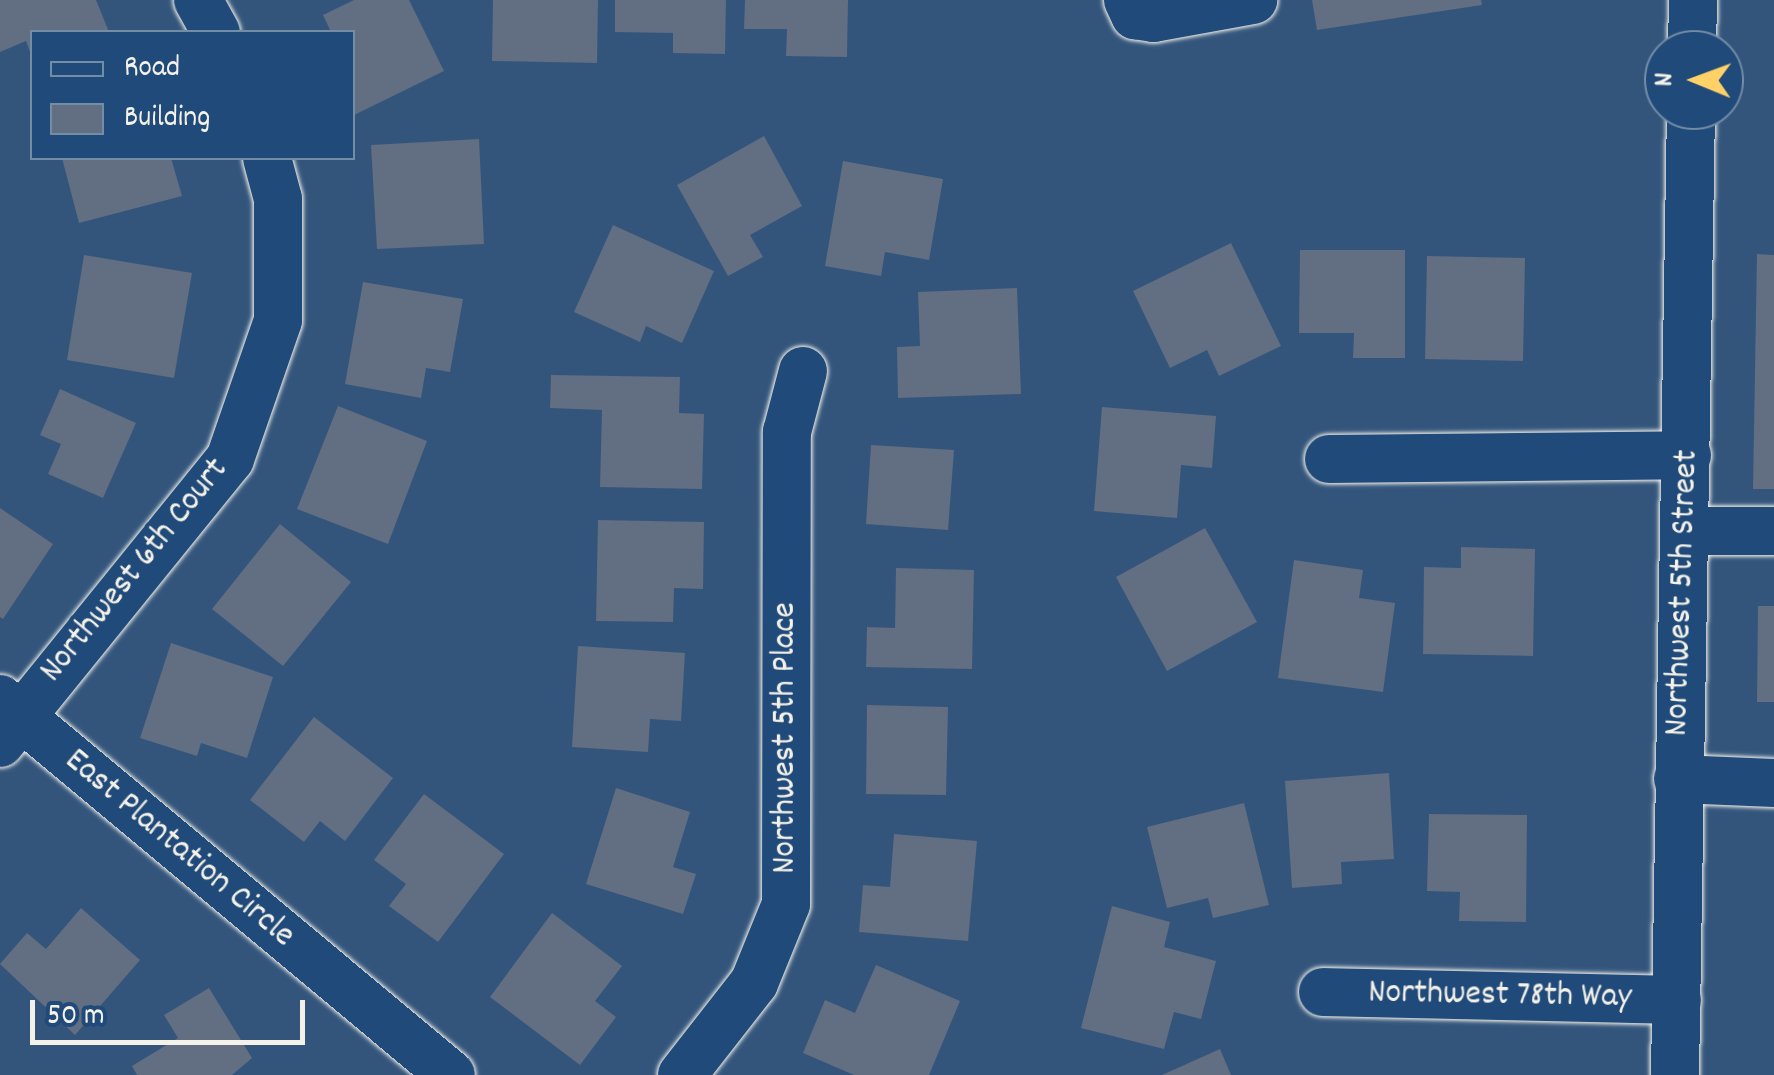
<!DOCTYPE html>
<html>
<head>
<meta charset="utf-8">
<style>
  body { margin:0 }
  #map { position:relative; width:1774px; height:1075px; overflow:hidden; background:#33557c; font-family:Dekko,sans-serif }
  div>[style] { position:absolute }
  .building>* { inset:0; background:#626e81 }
  .roads { filter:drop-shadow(0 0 2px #f4f1e8) drop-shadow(0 0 2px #f4f1e8) }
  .minor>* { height:48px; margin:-24px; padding:0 24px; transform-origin:24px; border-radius:24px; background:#1f4a7a }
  span { translate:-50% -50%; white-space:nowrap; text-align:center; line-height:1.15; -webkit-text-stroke:8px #1f4a7a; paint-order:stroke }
  .street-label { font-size:35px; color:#f4f1e8 }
  .legend { position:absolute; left:30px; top:30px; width:325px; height:130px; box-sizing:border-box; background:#1f4a7a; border:2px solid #748da6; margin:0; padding:12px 18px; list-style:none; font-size:30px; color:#f4f1e8 }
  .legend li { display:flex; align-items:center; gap:20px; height:50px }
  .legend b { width:50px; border:2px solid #748da6 }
  .north { position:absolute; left:1644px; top:30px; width:100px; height:100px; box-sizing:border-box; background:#1f4a7a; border:2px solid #748da6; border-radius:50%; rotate:271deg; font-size:28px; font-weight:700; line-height:40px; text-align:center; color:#f4f1e8 }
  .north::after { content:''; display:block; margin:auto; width:35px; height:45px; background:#ffd166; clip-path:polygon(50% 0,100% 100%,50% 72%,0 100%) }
  .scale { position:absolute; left:30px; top:1000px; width:275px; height:45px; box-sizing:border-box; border:5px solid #f4f1e8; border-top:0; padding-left:12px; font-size:30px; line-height:35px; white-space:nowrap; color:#f4f1e8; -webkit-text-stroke:8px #1f4a7a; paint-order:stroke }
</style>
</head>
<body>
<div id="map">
  <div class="building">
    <i style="clip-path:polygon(0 0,96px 0,109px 32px,32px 32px,32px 57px,26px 41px,0 52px)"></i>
    <i style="clip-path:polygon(354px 0,409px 0,444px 71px,352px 116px,352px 32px,331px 32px,323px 15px)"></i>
    <i style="clip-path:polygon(493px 0,598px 0,597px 63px,492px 61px)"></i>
    <i style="clip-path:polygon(615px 0,726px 0,725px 54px,673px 53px,673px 33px,615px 32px)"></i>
    <i style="clip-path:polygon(745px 0,848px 0,847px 57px,786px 56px,787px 29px,744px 29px)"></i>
    <i style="clip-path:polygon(1312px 0,1481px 0,1482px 5px,1317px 30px)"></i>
    <i style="clip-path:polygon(764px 136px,802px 206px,750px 235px,763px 257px,728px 276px,677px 185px)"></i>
    <i style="clip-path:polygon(479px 139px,484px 244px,377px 249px,371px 145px)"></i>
    <i style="clip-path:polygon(62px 158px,171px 158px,182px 196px,79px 223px)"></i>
    <i style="clip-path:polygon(843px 161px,943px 179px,929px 260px,885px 252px,881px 276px,825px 266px)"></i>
    <i style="clip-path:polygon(613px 225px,714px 271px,682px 343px,646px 326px,640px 342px,574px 312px)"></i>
    <i style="clip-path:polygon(1231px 243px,1281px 346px,1219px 376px,1207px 350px,1170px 368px,1133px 291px)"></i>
    <i style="clip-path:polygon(1300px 250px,1405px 250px,1405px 358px,1353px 358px,1354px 333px,1299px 333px)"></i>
    <i style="clip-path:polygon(1757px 254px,1774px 255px,1774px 489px,1753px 489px)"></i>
    <i style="clip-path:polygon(84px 255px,192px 273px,174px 378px,67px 360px)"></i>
    <i style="clip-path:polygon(1427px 256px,1525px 258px,1523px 361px,1425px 359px)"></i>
    <i style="clip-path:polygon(363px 282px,463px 299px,450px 372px,426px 368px,421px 398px,345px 384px)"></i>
    <i style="clip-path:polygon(1017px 288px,1021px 394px,898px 398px,897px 347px,920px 346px,918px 292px)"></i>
    <i style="clip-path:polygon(551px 375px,680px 377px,679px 413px,704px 414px,702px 489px,600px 487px,602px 410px,550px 408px)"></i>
    <i style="clip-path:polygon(60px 389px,136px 423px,103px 498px,48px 474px,61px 444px,40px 435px)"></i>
    <i style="clip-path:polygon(338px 406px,427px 441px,388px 544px,297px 509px)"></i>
    <i style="clip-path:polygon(1102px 407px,1216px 416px,1212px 468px,1181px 465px,1177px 518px,1094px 511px)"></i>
    <i style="clip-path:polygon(871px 445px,954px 450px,948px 530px,866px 524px)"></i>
    <i style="clip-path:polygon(0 508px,53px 544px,3px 619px,0 617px)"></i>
    <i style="clip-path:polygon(598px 520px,704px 522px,703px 589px,674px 588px,673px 622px,596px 621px)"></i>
    <i style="clip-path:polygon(280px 524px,351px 582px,283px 666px,212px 609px)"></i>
    <i style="clip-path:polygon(1205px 528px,1257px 622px,1167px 671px,1116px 577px)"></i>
    <i style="clip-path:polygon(1461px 547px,1535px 549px,1533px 656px,1423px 654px,1424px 567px,1461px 568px)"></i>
    <i style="clip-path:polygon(1294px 560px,1363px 570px,1359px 598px,1395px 603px,1383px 692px,1278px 678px)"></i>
    <i style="clip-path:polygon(896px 568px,974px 570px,972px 669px,866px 667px,867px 627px,895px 628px)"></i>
    <i style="clip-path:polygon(1758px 606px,1774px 606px,1774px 702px,1757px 702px)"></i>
    <i style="clip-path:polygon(171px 643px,273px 677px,247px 758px,201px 743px,197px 756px,140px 738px)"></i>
    <i style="clip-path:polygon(578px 646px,685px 653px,681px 721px,650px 719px,648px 752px,572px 747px)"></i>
    <i style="clip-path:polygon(867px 705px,948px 707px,946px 795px,866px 794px)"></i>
    <i style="clip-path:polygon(314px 717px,393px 778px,345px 841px,320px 821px,304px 842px,250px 800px)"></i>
    <i style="clip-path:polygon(1389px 773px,1394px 859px,1341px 862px,1342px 884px,1292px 888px,1285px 781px)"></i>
    <i style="clip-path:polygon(616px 788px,690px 812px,673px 867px,696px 874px,683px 914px,586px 884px)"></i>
    <i style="clip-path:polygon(424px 794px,504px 854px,438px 942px,389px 906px,406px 884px,374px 860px)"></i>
    <i style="clip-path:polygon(1244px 803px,1269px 905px,1213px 918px,1208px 898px,1167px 908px,1147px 827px)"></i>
    <i style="clip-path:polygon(1429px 814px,1527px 815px,1526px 922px,1459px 921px,1460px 892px,1427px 891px)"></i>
    <i style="clip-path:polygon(894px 834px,977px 841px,968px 941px,859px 932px,863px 885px,890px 887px)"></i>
    <i style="clip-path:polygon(1112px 906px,1170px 922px,1164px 947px,1216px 961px,1201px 1019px,1174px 1012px,1164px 1049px,1081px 1028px)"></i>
    <i style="clip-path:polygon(81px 908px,140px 960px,75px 1035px,0 964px,27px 933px,46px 949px)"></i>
    <i style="clip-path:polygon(552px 913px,622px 966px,595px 1001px,616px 1017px,580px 1065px,490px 997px)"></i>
    <i style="clip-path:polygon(876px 965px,960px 1001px,929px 1075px,854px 1075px,803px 1053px,825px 1000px,855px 1013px)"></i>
    <i style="clip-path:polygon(209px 988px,252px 1058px,232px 1075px,137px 1075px,132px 1066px,178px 1038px,164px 1015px)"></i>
    <i style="clip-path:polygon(1220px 1049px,1231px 1075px,1162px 1075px)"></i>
  </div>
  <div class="roads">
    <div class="minor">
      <i style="left:198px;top:0;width:37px;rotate:61deg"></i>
      <i style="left:1128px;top:0;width:17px;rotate:65deg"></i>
      <i style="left:1135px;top:15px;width:19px;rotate:9deg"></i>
      <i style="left:1154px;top:18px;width:101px;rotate:-10.3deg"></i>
      <i style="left:1692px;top:50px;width:50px;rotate:-88.9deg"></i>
      <i style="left:1329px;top:459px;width:358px;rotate:-0.6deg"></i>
      <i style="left:1685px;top:531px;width:89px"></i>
      <i style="left:0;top:699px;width:587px;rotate:39.82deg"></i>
      <i style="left:0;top:743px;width:365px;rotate:-51deg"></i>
      <i style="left:230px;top:459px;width:147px;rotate:-70.9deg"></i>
      <i style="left:278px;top:320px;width:121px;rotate:-90deg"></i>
      <i style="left:278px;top:199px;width:42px;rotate:-105deg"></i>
      <i style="left:1678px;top:779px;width:96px;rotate:2.4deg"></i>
      <i style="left:1323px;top:992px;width:354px;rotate:1.3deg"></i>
      <i style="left:682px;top:1075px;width:117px;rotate:-52deg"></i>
      <i style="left:754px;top:983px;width:85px;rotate:-67.9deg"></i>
      <i style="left:786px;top:904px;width:472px;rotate:-89.9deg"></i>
      <i style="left:787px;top:432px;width:63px;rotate:-75.3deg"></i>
      <i style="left:1675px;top:1075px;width:965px;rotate:-89.05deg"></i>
    </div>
  </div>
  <div class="street-label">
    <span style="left:135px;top:571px;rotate:-51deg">Northwest 6th Court</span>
    <span style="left:1683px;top:593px;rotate:-88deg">Northwest 5th Street</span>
    <span style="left:786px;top:738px;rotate:-90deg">Northwest 5th Place</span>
    <span style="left:179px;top:849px;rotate:40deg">East Plantation Circle</span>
    <span style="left:1500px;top:996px;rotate:1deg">Northwest 78th Way</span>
  </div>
  <ul class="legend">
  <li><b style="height:12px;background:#1f4a7a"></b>Road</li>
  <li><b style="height:28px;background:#626e81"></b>Building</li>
  </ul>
  <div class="north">N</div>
  <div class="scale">50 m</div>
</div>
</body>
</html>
